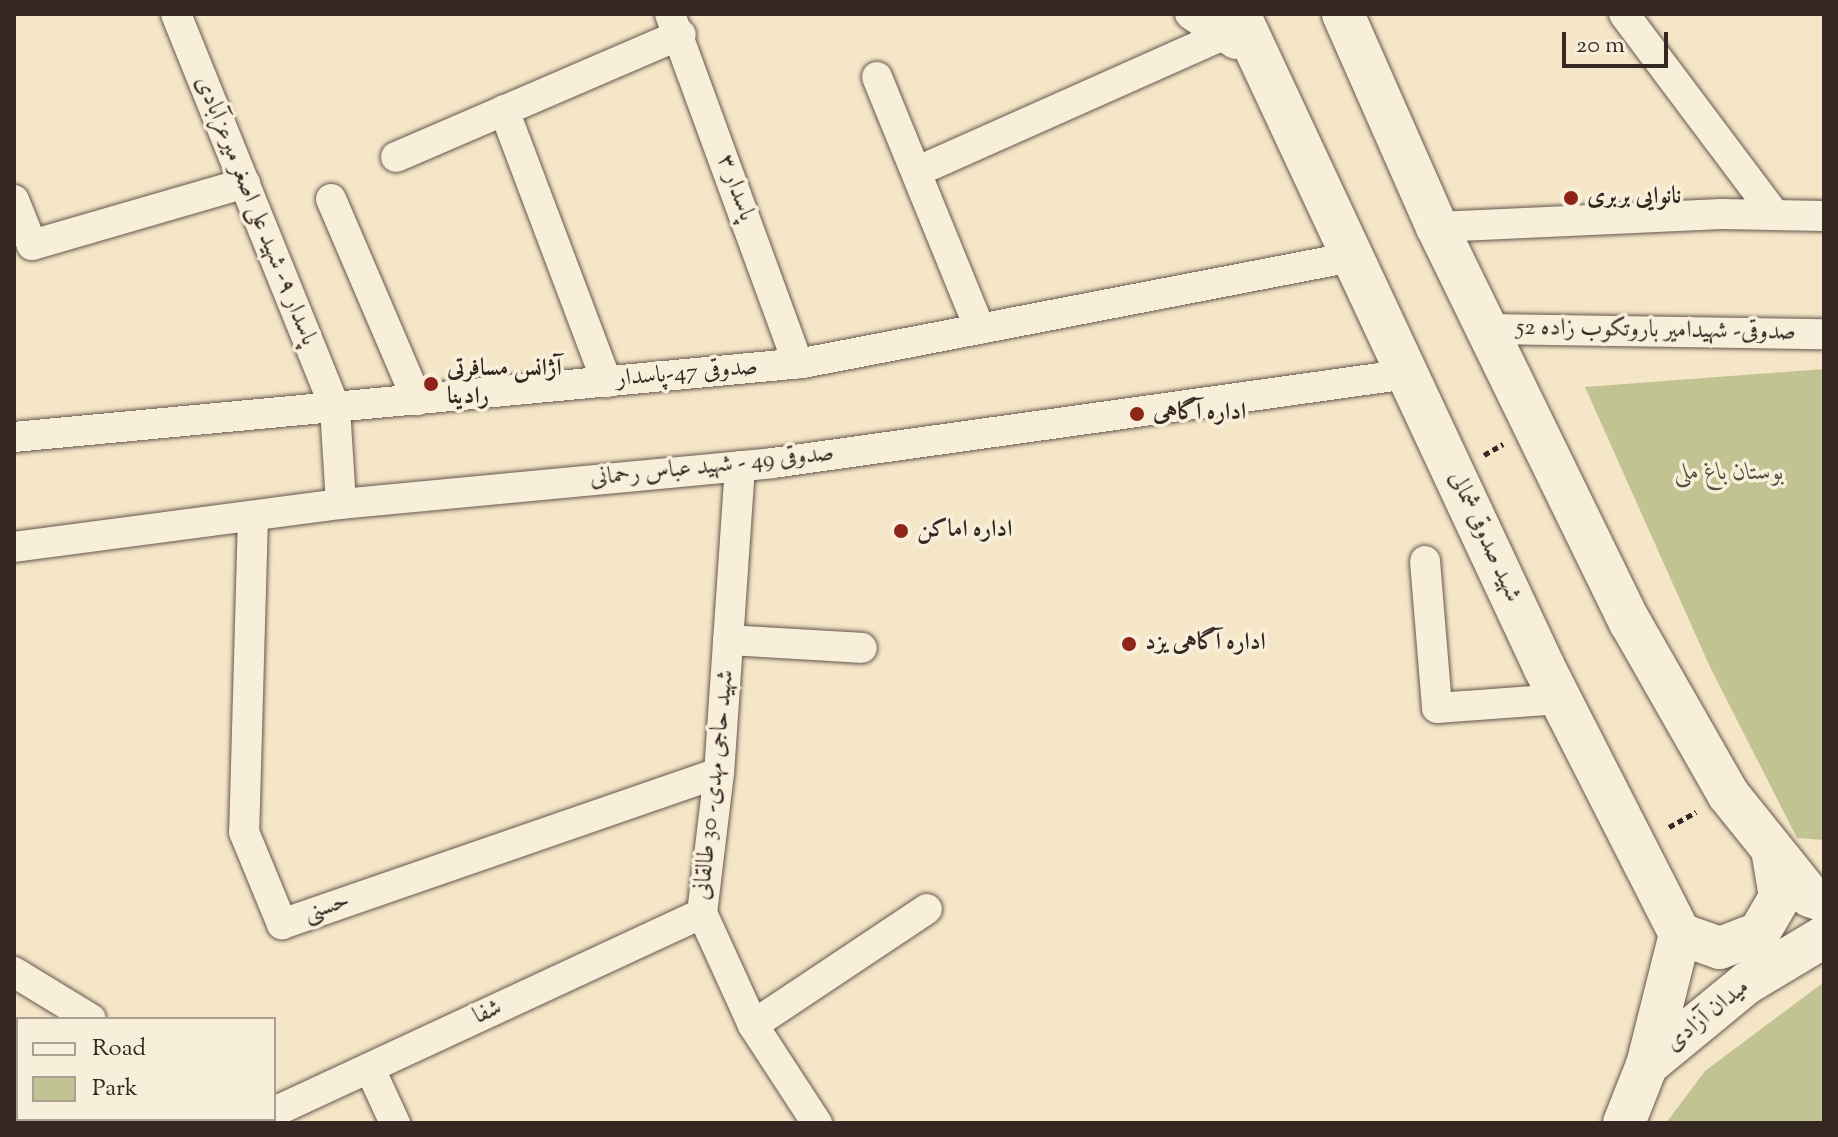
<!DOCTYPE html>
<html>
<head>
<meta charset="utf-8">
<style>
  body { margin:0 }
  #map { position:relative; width:1838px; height:1137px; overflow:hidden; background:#f5e6c8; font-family:"Sorts Mill Goudy",Amiri,serif }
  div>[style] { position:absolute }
  .green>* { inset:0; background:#c2c392 }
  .path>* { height:5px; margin-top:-2.5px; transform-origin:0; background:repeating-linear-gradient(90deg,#352722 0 6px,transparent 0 10px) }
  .roads { filter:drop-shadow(0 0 2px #65574c) drop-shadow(0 0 2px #65574c) }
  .street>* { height:30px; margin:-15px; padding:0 15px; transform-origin:15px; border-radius:15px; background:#f8efdb }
  .secondary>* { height:42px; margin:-21px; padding:0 21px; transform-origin:21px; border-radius:21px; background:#f8efdb }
  .dots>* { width:22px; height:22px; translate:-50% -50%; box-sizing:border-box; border:4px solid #f8efdb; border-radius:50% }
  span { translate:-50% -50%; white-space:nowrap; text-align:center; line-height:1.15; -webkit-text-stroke:7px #f8efdb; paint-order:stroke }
  .street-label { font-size:24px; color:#352722 }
  .poi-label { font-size:24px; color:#352722; font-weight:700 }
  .left { translate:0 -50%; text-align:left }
  .park-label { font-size:24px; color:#584e3e; font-style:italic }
  .frame { position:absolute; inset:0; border:16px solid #352722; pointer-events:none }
  .legend { position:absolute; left:16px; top:1017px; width:260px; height:104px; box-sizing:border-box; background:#f8efdb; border:2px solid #aa9f91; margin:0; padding:10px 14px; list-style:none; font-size:24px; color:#352722 }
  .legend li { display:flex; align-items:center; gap:16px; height:40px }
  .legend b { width:40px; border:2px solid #aa9f91 }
  .scale { position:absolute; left:1562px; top:32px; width:106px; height:36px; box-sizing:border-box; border:4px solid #352722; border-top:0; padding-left:10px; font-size:24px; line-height:28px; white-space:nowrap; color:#352722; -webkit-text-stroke:6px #f8efdb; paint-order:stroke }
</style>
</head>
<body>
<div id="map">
  <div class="green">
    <i style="clip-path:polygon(1824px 369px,1824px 840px,1797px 838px,1710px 667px,1585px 387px)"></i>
    <i style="clip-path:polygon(1824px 982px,1824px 1123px,1666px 1123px,1705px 1071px)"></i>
  </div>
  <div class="path">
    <i style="left:1484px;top:455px;width:22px;rotate:-30deg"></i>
    <i style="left:1669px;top:827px;width:31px;rotate:-29deg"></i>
  </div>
  <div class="roads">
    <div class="street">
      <i style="left:176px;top:14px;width:425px;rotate:68deg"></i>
      <i style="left:335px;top:408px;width:96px;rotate:86.4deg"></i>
      <i style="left:670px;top:14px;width:372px;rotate:69.9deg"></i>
      <i style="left:1190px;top:14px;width:54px;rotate:33.7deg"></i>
      <i style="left:1624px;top:14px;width:251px;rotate:53.1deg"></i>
      <i style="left:877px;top:77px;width:272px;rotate:67.8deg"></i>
      <i style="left:504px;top:110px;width:291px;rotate:69.3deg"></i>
      <i style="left:396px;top:157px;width:310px;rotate:-23.3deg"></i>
      <i style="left:918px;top:171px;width:332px;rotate:-24deg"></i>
      <i style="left:331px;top:199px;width:219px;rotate:66.8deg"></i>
      <i style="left:14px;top:200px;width:48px;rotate:68.2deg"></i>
      <i style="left:32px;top:245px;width:222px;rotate:-16.2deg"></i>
      <i style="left:1437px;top:227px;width:285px;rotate:-2.6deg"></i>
      <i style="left:1722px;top:214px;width:102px;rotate:1.1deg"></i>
      <i style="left:1488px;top:329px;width:336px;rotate:0.9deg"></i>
      <i style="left:14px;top:437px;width:792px;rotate:-5.36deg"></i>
      <i style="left:803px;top:363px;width:559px;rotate:-10.93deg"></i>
      <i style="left:740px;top:466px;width:308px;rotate:93.9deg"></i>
      <i style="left:719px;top:773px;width:141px;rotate:96.9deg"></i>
      <i style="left:702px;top:913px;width:123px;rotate:65.5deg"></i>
      <i style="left:753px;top:1025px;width:117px;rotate:56.9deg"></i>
      <i style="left:253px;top:516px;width:316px;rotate:91.6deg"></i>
      <i style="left:244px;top:832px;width:100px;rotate:67.6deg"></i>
      <i style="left:282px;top:924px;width:462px;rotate:-19.1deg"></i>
      <i style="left:14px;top:547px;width:330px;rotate:-7.5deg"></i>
      <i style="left:341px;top:504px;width:434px;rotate:-5.4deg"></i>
      <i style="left:773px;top:463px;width:641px;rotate:-7.98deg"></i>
      <i style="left:1425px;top:561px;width:147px;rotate:85.3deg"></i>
      <i style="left:1437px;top:708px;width:123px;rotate:-4.2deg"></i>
      <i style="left:728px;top:640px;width:134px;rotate:3.4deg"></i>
      <i style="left:14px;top:972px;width:90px;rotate:31.4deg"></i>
      <i style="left:753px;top:1025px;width:209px;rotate:-33.7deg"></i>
      <i style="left:370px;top:1069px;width:60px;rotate:65.2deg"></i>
      <i style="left:274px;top:1112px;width:472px;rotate:-24.9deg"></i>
    </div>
    <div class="secondary">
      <i style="left:1239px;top:14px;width:721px;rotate:64.96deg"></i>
      <i style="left:1544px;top:667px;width:300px;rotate:63deg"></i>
      <i style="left:1680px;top:934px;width:135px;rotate:104.1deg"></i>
      <i style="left:1343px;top:14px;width:233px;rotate:66.2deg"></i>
      <i style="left:1437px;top:227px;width:440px;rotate:64deg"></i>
      <i style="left:1630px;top:622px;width:198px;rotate:60.3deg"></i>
      <i style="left:1728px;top:794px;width:131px;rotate:51.2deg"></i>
      <i style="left:1810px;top:896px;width:15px;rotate:20deg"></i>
      <i style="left:1680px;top:934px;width:42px;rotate:19.3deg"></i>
      <i style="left:1720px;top:948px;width:42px;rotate:-21deg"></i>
      <i style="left:1759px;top:933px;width:42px;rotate:-59.7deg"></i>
      <i style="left:1780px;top:897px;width:43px;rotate:-99.5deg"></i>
      <i style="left:1624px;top:1123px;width:62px;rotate:-68.4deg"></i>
      <i style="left:1647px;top:1065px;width:129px;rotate:-39.4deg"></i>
      <i style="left:1747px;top:983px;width:90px;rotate:-30.9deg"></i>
    </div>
  </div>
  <div class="dots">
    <i style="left:1571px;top:198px;background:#8f2418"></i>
    <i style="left:431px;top:384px;background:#8f2418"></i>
    <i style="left:1137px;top:414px;background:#8f2418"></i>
    <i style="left:901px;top:531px;background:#8f2418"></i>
    <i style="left:1129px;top:644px;background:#8f2418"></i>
  </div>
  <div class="street-label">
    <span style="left:735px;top:188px;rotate:70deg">پاسدار ۳</span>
    <span style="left:255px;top:211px;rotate:68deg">پاسدار ۹- شهید علی اصغر میرعزآبادی</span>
    <span style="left:1656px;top:331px;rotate:1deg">52 صدوقی- شهیدامیر باروتکوب زاده</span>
    <span style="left:687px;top:374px;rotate:-5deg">صدوقی 47-پاسدار</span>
    <span style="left:712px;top:467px;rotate:-6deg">صدوقی 49 - شهید عباس رحمانی</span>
    <span style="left:1484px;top:537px;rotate:65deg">شهید صدوقی شمالی</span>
    <span style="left:715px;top:785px;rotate:-84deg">شهید حاجی مهدی- 30 طالقانی</span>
    <span style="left:327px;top:908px;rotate:-19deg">حسنی</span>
    <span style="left:488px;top:1013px;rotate:-25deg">شفا</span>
    <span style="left:1708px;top:1016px;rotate:-39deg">میدان آزادی</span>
  </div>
  <div class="poi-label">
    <span class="left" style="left:1587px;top:198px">نانوایی بربری</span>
    <span class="left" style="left:447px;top:384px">آژانس مسافرتی<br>رادینا</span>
    <span class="left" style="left:1153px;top:414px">اداره آگاهی</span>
    <span class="left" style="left:917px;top:531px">اداره اماکن</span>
    <span class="left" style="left:1145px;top:644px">اداره آگاهی یزد</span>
  </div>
  <div class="park-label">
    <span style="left:1729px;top:474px">بوستان باغ ملی</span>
  </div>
  <div class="frame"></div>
  <ul class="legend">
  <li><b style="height:10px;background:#f8efdb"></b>Road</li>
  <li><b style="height:22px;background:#c2c392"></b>Park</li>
  </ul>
  <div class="scale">20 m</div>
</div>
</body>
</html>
